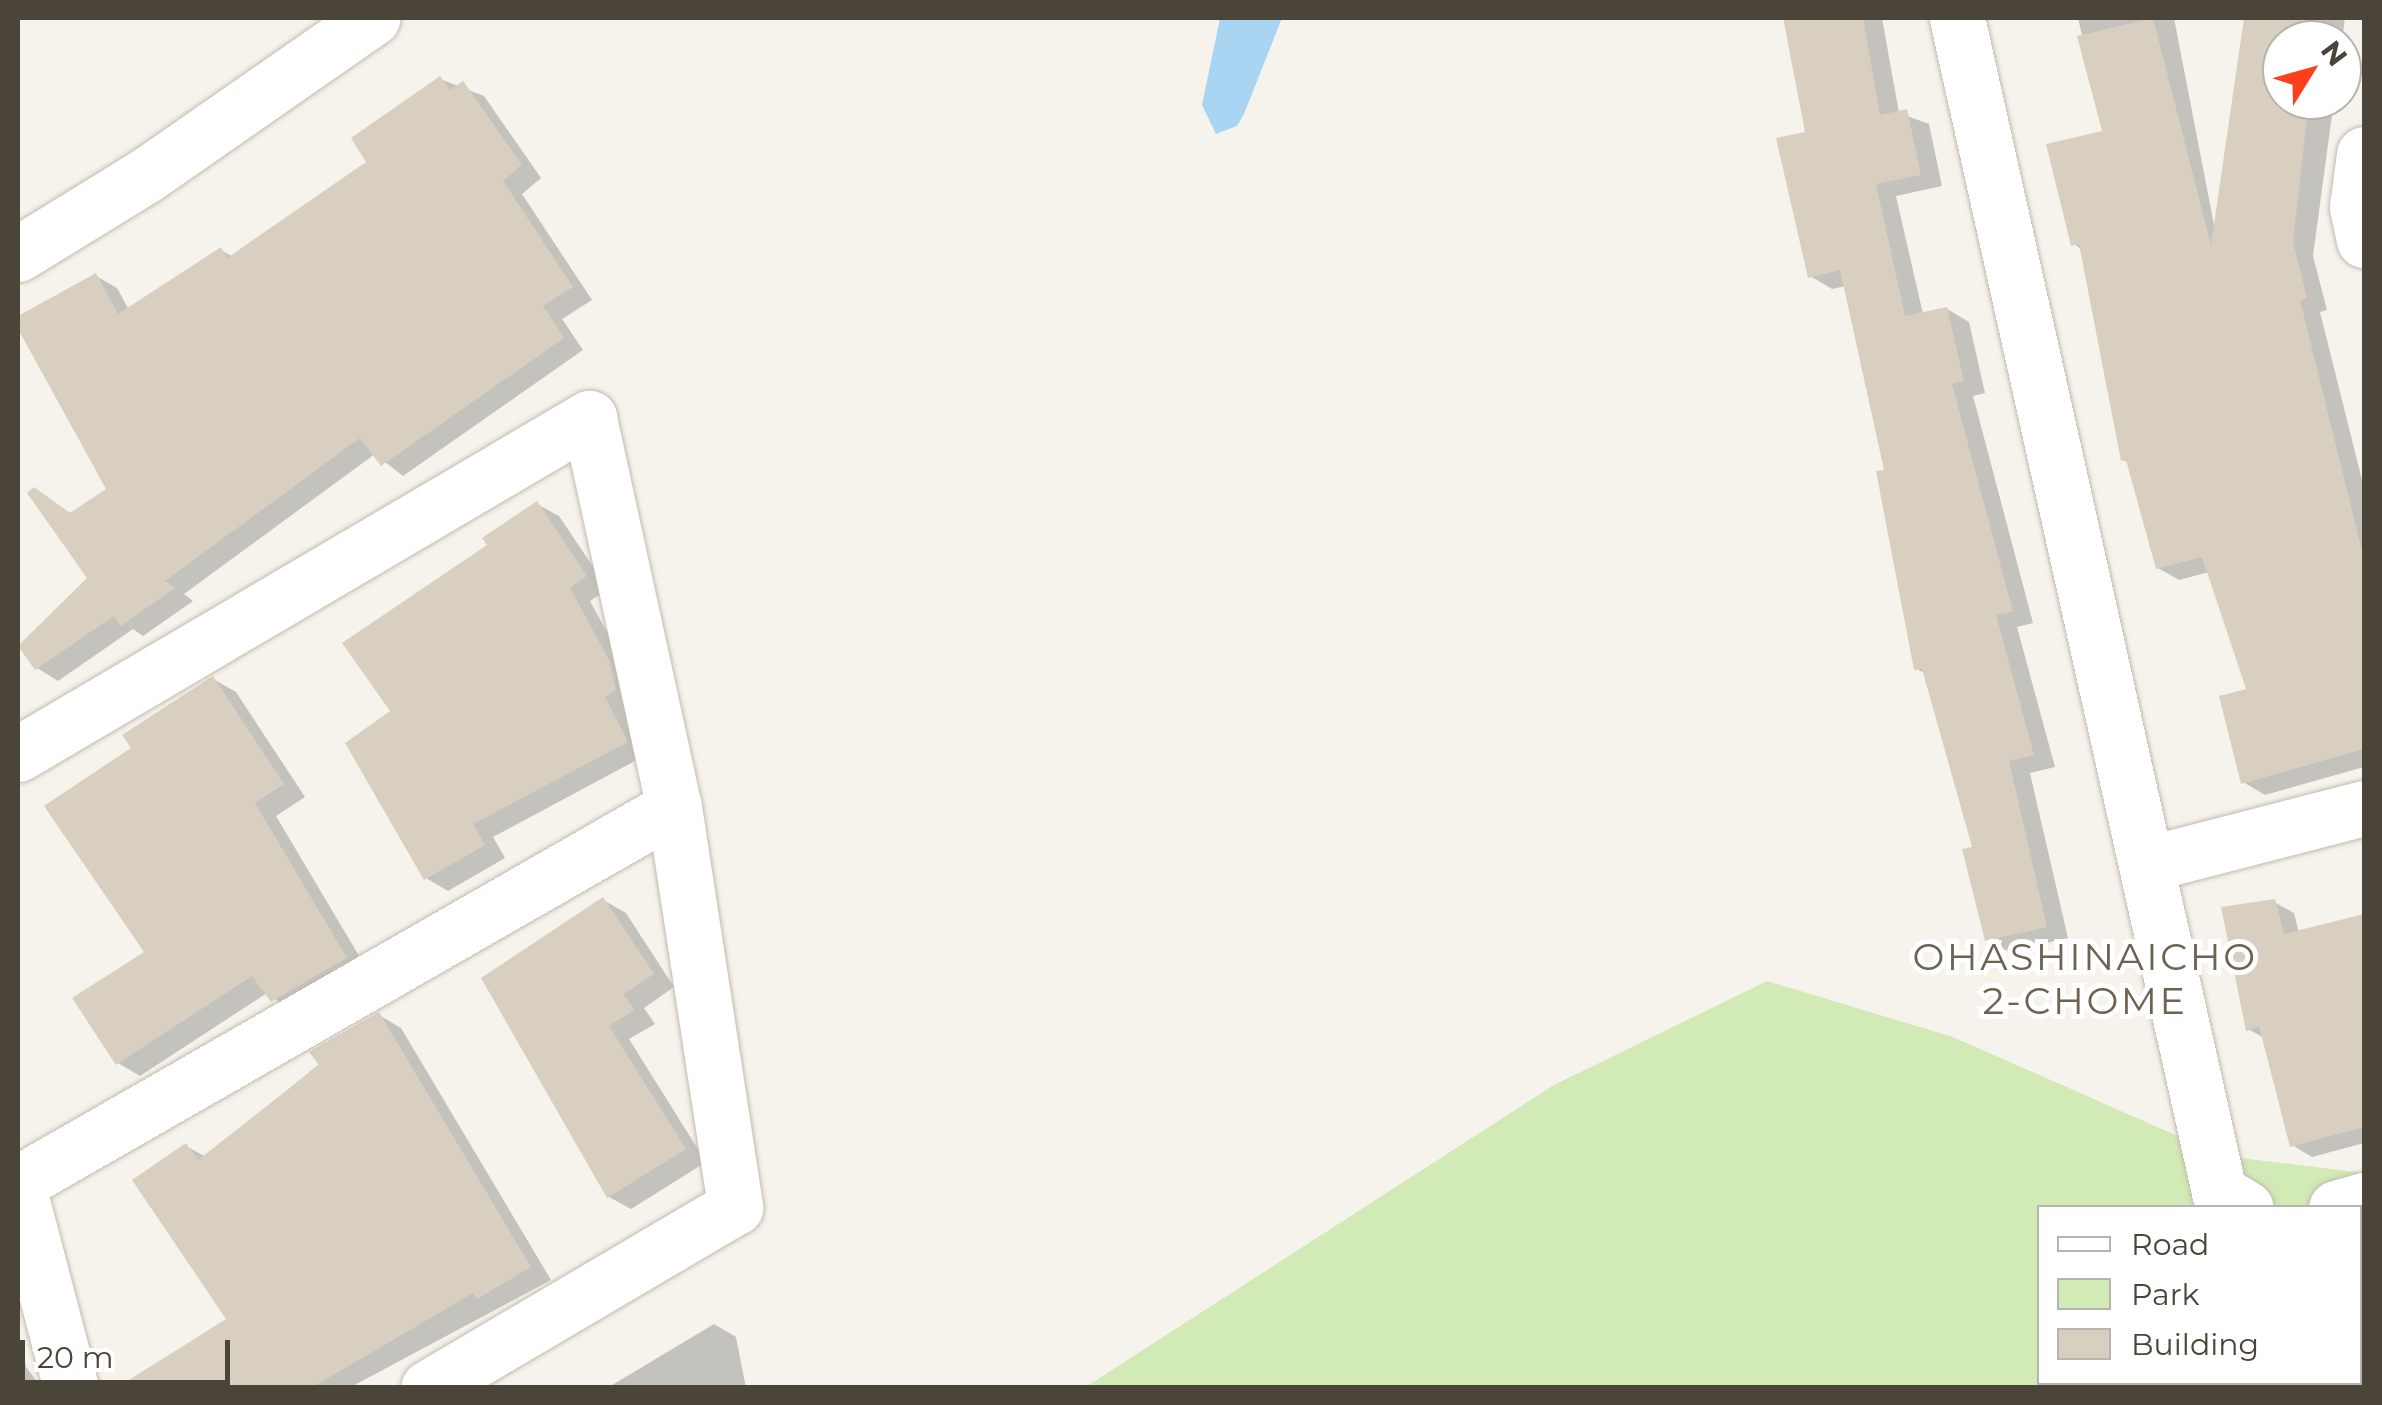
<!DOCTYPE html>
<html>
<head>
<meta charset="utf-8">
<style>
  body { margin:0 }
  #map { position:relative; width:2382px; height:1405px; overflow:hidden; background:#f6f3ec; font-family:Montserrat,sans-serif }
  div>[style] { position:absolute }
  .green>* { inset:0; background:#d2eab5 }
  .water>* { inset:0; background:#a9d4f2 }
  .shadow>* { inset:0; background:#0003 }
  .building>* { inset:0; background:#d8cfc1 }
  .roads { filter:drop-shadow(0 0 2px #c2bbae) drop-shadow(0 0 2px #c2bbae) }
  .minor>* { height:55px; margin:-27.5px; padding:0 27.5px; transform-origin:27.5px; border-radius:27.5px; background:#fff }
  span { translate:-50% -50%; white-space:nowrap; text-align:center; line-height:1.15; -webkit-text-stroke:10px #fff; paint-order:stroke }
  .neighbourhood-label { font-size:38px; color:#6e6250; letter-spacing:2.5px }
  .frame { position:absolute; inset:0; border:20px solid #4b4439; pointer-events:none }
  .legend { position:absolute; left:2037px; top:1205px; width:325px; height:180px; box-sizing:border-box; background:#fff; border:2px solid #b7b4b0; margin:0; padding:12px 18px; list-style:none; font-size:30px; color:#4b4439 }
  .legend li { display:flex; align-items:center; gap:20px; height:50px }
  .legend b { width:50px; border:2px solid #b7b4b0 }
  .north { position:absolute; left:2262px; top:20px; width:100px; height:100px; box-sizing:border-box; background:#fff; border:2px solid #b7b4b0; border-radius:50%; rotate:53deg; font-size:28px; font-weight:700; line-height:40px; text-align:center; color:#4b4439 }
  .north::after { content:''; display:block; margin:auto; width:35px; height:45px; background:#fc3f1d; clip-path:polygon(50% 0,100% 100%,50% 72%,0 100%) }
  .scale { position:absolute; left:20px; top:1340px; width:210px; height:45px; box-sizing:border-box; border:5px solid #4b4439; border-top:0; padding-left:12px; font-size:30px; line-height:35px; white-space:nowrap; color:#4b4439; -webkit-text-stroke:8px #fff; paint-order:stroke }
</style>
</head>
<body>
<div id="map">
  <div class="green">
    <i style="clip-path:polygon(evenodd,1767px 981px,1953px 1037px,2223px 1156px,2364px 1173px,2364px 1387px,1084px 1388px,1554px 1085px,1767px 981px,2040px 1208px,2360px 1208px,2360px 1382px,2040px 1382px,2040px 1208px)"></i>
  </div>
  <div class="water">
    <i style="clip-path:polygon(1220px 18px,1282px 18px,1244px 114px,1237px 126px,1216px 134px,1202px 105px)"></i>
  </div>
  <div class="shadow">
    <i style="clip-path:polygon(1786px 18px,1882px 18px,1899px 113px,1929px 124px,1942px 186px,1896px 196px,1923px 314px,1947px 309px,1969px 322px,1985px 393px,1973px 396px,2033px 623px,2017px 627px,2055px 767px,2030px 773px,2068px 938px,2009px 952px,1987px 939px,1975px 849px,1926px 674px,1917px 669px,1887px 472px,1846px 286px,1832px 289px,1810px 276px,1807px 134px)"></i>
    <i style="clip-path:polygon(2078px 18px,2174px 18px,2215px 230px,2246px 18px,2345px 18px,2342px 40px,2282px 40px,2282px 100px,2334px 100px,2313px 256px,2327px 310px,2320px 312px,2364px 488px,2364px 767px,2265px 795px,2243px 782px,2249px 691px,2209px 572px,2179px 580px,2158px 568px,2130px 463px,2123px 460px,2082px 250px,2074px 244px,2105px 133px)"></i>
    <i style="clip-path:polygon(440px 79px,484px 96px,541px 178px,522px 194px,592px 300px,562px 319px,583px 350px,403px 476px,375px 454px,184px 594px,193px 601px,143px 636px,133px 629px,58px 681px,37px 668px,90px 578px,34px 490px,72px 514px,110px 489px,18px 318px,96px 276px,117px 288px,129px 310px,221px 250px,233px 257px,369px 163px)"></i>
    <i style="clip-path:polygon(537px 504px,559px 516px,608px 589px,590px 601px,632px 677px,648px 754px,493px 837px,505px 858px,448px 891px,426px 878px,393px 712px,490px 545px)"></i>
    <i style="clip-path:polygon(213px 679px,236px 692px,305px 797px,276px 816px,368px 971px,295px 1013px,267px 993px,140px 1076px,118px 1063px,148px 953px,134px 748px)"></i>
    <i style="clip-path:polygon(603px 900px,626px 913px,674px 987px,644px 1008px,655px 1024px,629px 1039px,706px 1162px,631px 1209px,609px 1197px)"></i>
    <i style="clip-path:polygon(2274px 902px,2294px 913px,2299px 933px,2364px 916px,2364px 1143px,2312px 1157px,2292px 1145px,2264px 1038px,2248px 1029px)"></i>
    <i style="clip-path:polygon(379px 1015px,401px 1028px,551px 1280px,349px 1388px,161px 1388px,229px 1320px,186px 1146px,206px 1157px)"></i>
    <i style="clip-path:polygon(714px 1324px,736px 1337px,746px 1388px,607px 1388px)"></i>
    <i style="clip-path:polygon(18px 1328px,26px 1367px,42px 1388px,18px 1388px)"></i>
  </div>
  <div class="building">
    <i style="clip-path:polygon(1783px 18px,1863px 18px,1880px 115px,1907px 109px,1921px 175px,1876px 184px,1905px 316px,1947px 307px,1964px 381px,1952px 384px,2013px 612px,1996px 615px,2034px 755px,2009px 761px,2047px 927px,1985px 941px,1962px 849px,1972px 847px,1922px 669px,1914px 670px,1876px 471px,1884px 470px,1840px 270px,1808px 278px,1776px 138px,1805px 132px)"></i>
    <i style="clip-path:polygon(2153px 18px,2211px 245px,2244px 18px,2321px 18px,2318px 40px,2282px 40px,2282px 100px,2309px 100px,2293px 242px,2307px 298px,2300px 300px,2364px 559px,2364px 749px,2241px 784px,2219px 696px,2246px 689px,2202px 557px,2156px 569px,2126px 460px,2121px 461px,2079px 244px,2071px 246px,2046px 144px,2102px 131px,2077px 36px)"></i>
    <i style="clip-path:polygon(440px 76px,450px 90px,463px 81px,522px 165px,503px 181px,573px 287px,543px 306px,564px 338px,381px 466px,360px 438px,165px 581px,175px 588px,121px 626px,114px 616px,35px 670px,18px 646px,87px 578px,27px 493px,34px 487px,70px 513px,106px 489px,18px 329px,18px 316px,96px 273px,118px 314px,221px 247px,227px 258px,366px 162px,351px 138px)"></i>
    <i style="clip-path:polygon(537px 501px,587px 576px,570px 588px,610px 662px,616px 690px,605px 697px,628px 742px,473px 824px,485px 845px,424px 880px,345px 743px,390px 711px,342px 643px,487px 545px,482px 538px)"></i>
    <i style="clip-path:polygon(213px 676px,284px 784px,255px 803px,347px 958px,271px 1002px,252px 976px,116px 1065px,72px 998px,144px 952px,44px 806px,131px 748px,122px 735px)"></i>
    <i style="clip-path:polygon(603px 897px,654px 974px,624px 994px,634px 1010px,609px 1026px,686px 1149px,607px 1198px,481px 978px)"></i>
    <i style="clip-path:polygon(2275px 899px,2284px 934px,2364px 914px,2364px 1127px,2290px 1147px,2259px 1026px,2246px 1031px,2221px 907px)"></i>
    <i style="clip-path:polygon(379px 1012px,531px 1267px,477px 1299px,473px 1293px,311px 1388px,116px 1388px,226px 1319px,132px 1180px,186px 1143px,198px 1160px,319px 1065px,309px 1052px)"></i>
  </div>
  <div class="roads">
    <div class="minor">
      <i style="left:1957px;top:18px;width:1203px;rotate:77.42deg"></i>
      <i style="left:2219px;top:1192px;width:31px;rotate:31deg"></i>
      <i style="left:2364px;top:154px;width:53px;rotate:97.5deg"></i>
      <i style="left:2357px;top:207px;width:34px;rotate:78deg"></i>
      <i style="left:18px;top:254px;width:149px;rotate:-31.6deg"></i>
      <i style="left:145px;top:176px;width:277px;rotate:-34.8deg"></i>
      <i style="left:18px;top:754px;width:663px;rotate:-30.47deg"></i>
      <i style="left:589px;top:418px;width:398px;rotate:77.7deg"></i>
      <i style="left:674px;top:807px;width:405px;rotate:81.3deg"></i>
      <i style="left:735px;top:1207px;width:356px;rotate:149.5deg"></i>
      <i style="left:2147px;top:864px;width:224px;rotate:-14.5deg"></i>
      <i style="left:18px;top:1183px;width:756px;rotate:-29.82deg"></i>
      <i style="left:18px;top:1186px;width:209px;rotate:75.3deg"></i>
      <i style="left:2336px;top:1208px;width:29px;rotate:-16deg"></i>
    </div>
  </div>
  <div class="neighbourhood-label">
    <span style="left:2085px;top:979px">OHASHINAICHO<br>2-CHOME</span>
  </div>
  <div class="frame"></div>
  <ul class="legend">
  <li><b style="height:12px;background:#fff"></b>Road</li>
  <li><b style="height:28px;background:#d2eab5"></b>Park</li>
  <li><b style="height:28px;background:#d8cfc1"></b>Building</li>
  </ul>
  <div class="north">N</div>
  <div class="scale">20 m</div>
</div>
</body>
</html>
